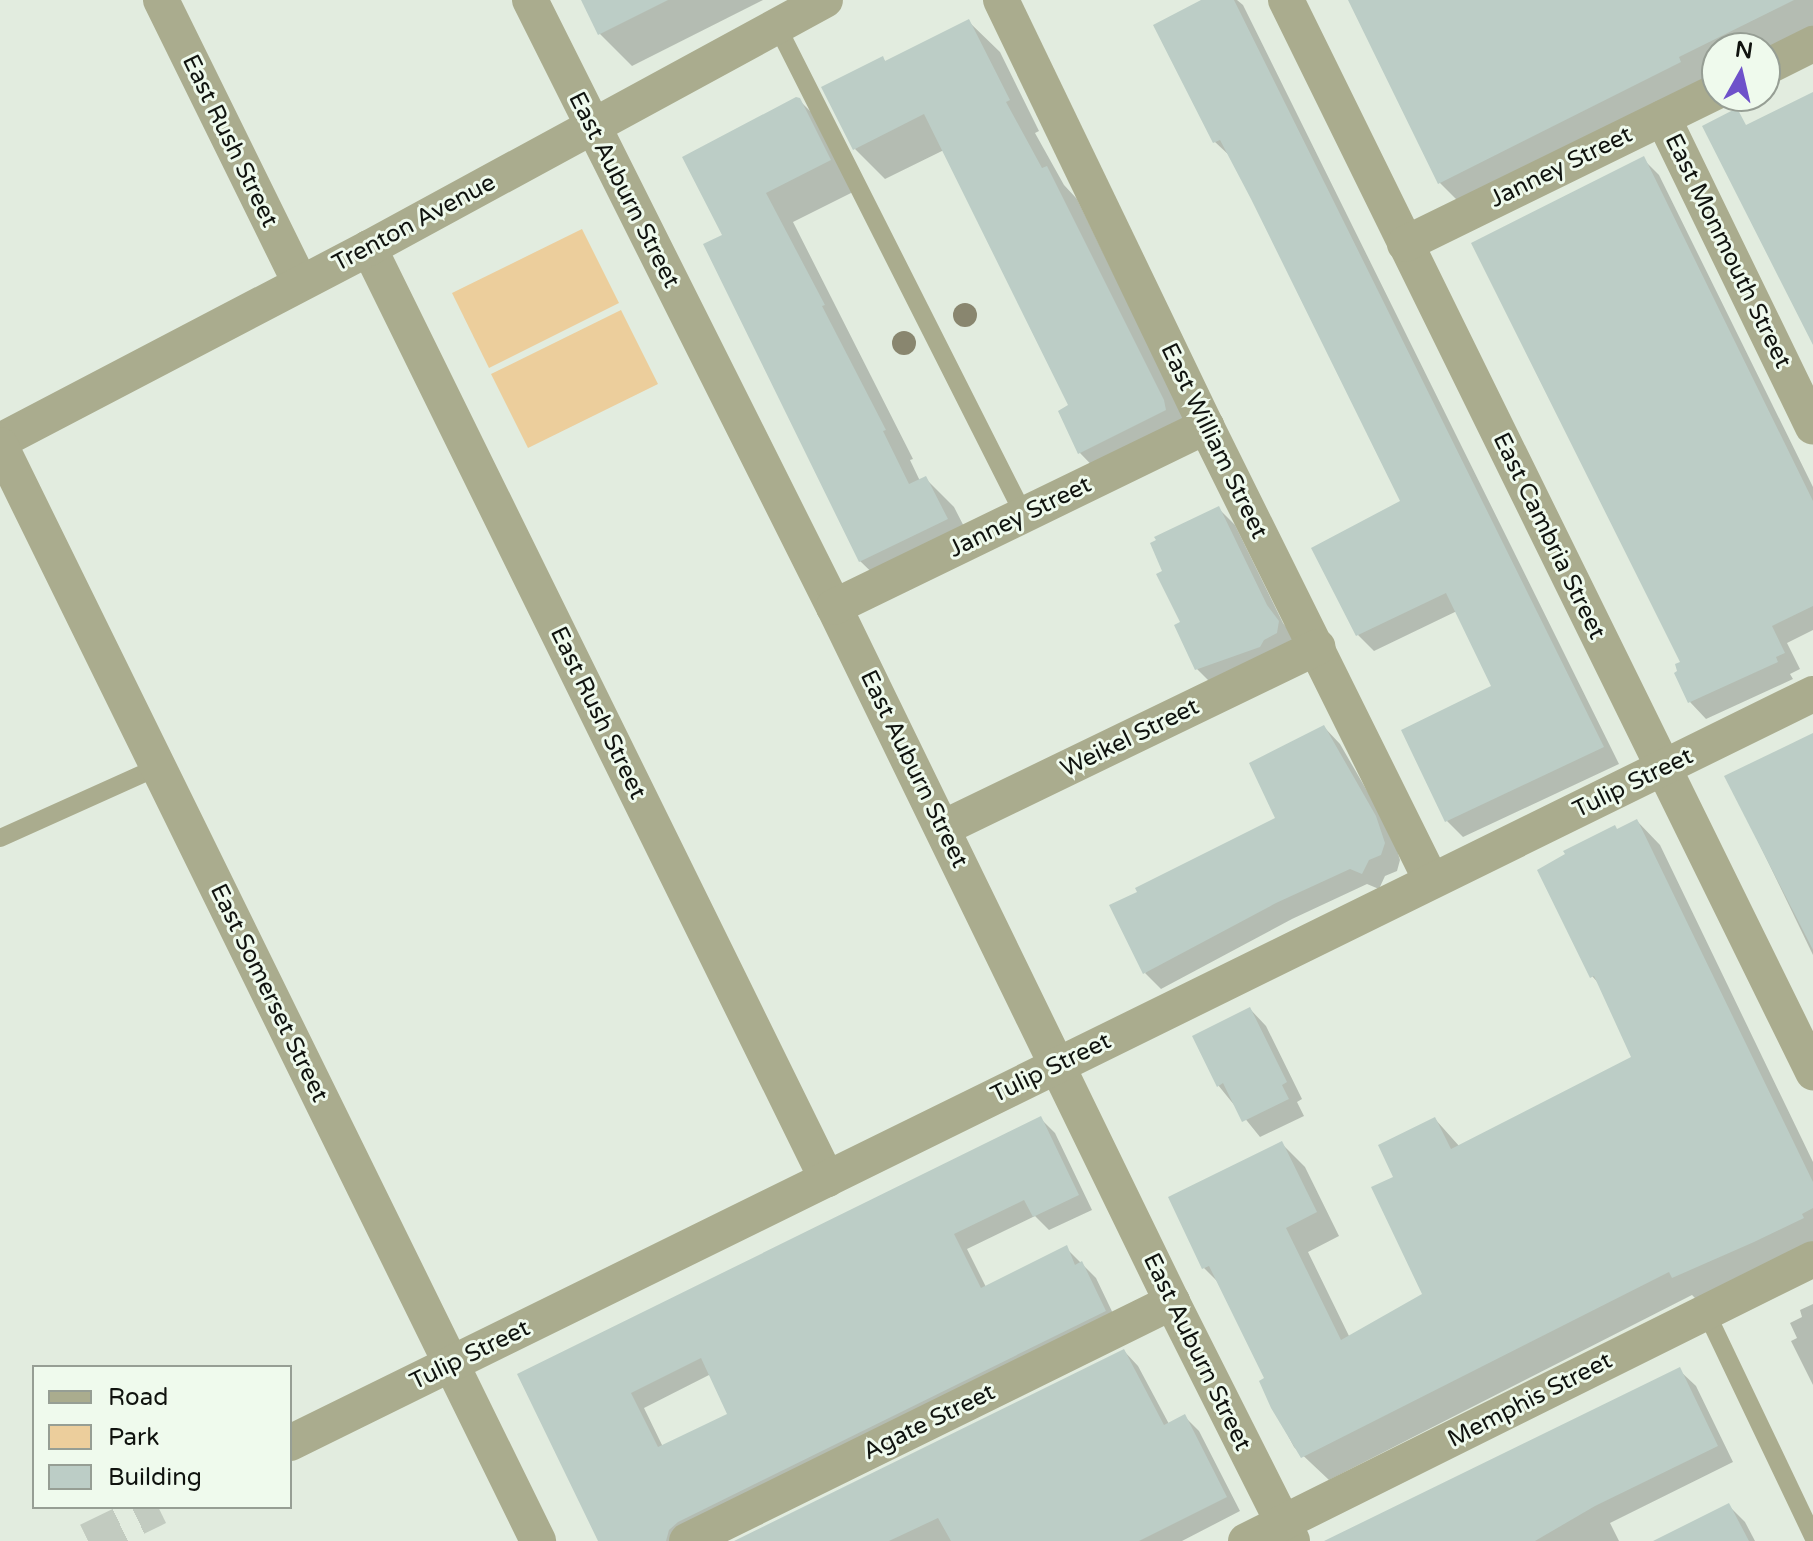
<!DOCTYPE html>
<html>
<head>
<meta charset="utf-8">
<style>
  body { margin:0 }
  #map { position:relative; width:1813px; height:1541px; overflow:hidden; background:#e2ecdf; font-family:"Varela Round",sans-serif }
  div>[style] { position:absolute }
  .green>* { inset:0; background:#ecce9c }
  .shadow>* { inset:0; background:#0003 }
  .building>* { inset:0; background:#bccdc6 }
  .street-tunnel>* { height:36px; margin-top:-18px; transform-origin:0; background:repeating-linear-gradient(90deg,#c2cbc0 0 36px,transparent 0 54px) }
  .lane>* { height:18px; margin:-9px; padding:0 9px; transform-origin:9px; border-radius:9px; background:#aaac8e }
  .street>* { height:36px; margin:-18px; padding:0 18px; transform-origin:18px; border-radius:18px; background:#aaac8e }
  .trees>* { width:24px; height:24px; margin:-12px; border-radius:50%; background:#89866f }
  span { translate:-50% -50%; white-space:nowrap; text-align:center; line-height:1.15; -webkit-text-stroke:6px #effaed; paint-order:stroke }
  .street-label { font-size:24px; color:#10130f }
  .legend { position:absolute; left:32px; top:1365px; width:260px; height:144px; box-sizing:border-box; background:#effaed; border:2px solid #969e94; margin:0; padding:10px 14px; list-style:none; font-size:24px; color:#10130f }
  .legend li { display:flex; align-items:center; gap:16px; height:40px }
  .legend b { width:40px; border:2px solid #969e94 }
  .north { position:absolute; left:1701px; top:32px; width:80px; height:80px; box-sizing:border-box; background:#effaed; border:2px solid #969e94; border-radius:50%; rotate:8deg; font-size:22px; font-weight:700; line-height:32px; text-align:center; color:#10130f }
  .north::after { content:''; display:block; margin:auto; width:28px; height:36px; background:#6e51ca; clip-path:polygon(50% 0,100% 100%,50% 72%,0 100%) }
</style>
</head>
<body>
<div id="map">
  <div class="green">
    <i style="clip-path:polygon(582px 229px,619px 303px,489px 368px,452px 293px)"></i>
    <i style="clip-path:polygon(621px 310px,658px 384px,528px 448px,491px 374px)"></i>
  </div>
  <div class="shadow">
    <i style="clip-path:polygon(583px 0,763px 0,632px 66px,600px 34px)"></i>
    <i style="clip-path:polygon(1206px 0,1237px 0,1243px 5px,1619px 764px,1463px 837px,1447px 821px,1493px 687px,1457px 611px,1374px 651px,1358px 635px,1403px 502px,1231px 157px,1215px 142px)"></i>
    <i style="clip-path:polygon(1350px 0,1813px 0,1813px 38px,1765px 48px,1717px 48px,1717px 86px,1472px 215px,1440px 183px)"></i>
    <i style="clip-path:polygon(969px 22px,1000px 52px,1039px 131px,1035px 133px,1064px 185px,1077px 199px,1195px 441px,1110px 484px,1080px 453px,1071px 406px,944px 150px,885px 179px,855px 149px,882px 58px,886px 62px)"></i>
    <i style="clip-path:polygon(799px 100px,828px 129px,859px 189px,793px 222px,913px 459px,910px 460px,920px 481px,926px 479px,954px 507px,975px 548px,889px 589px,860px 561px,724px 236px)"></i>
    <i style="clip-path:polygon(1643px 159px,1659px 175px,1813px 487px,1813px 630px,1787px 643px,1800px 669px,1790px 674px,1793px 679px,1706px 719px,1690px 702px,1676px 674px,1682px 663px)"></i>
    <i style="clip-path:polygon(1218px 508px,1235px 525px,1283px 623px,1295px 639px,1213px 685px,1197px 669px,1183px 623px)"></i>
    <i style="clip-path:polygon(1324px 727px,1340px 744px,1392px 834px,1400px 860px,1397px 871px,1385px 876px,1379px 889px,1367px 884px,1292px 919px,1161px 989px,1145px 973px,1277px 819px)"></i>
    <i style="clip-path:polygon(1813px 735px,1813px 955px,1727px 777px)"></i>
    <i style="clip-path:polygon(1637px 821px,1660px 845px,1813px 1162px,1813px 1248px,1697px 1300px,1692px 1295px,1329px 1480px,1294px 1447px,1273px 1407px,1267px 1379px,1221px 1285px,1204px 1268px,1282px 1144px,1305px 1167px,1339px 1236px,1308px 1252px,1350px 1338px,1425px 1295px,1396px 1178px,1435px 1119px,1460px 1147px,1634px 1058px,1600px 985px,1592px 976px,1618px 831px)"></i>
    <i style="clip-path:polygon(1250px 1009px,1266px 1026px,1302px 1099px,1297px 1102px,1304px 1116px,1260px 1137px,1218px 1085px)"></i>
    <i style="clip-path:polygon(evenodd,1041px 1119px,1055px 1133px,1092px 1210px,1049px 1230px,1035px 1216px,967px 1249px,986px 1287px,1066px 1248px,1096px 1278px,1119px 1326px,689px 1541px,600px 1541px,519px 1375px,1041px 1119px,711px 1374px,730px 1415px,663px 1447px,644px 1408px,711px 1374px)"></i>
    <i style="clip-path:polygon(1813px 1304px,1813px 1385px,1791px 1341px,1797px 1338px,1790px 1323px,1802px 1317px,1800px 1310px)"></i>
    <i style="clip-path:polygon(1124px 1351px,1138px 1366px,1169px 1424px,1185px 1417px,1199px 1431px,1240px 1511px,1182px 1541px,739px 1541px)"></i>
    <i style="clip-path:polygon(1679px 1370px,1696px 1386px,1733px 1462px,1610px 1523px,1619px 1541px,1341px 1541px)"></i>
    <i style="clip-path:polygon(1729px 1506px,1745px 1522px,1755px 1541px,1657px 1541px)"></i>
  </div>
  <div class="building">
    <i style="clip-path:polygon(581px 0,668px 0,598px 35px)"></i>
    <i style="clip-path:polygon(1201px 0,1234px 0,1604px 747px,1445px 822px,1401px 730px,1491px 686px,1446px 593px,1356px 636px,1311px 548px,1400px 501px,1251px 199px,1220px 140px,1213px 143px,1153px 25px)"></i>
    <i style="clip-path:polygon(1348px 0,1794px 0,1679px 57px,1681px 62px,1438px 184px)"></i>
    <i style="clip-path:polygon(969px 19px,1010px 100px,1006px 102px,1042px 168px,1047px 166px,1164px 400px,1166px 410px,1078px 454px,1058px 411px,1068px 405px,924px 114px,853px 150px,821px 87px,883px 56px,885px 61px)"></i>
    <i style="clip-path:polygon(1813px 92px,1813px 345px,1702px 126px,1737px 108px,1746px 125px)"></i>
    <i style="clip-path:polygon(796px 97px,800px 98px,831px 160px,766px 193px,825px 305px,822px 306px,886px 430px,883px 431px,909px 484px,926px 476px,948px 519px,859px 562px,703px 244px,722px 235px,682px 157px)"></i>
    <i style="clip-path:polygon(1644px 156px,1813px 501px,1813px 606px,1772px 626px,1785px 653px,1776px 657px,1778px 662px,1688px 703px,1674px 673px,1677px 671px,1675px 664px,1680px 662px,1471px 243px)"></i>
    <i style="clip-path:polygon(1219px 506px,1267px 605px,1279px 621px,1277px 633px,1264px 640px,1260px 647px,1195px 670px,1174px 625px,1180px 622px,1156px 574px,1162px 571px,1150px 543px,1156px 540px,1154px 537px)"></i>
    <i style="clip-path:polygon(1324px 725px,1376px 816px,1385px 843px,1381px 855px,1369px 860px,1362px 874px,1350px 869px,1276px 903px,1143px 974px,1109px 905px,1137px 892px,1135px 888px,1275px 818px,1249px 763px)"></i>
    <i style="clip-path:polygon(1813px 733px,1813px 950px,1724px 776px)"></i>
    <i style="clip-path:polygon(1637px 819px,1813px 1182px,1813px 1208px,1802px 1214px,1804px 1218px,1754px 1242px,1672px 1278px,1669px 1272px,1301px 1458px,1271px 1408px,1259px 1381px,1264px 1378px,1209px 1266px,1202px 1269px,1168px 1197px,1282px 1141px,1317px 1212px,1286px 1228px,1341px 1340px,1422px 1294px,1371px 1187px,1393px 1177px,1378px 1145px,1435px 1117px,1451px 1149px,1631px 1057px,1594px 976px,1590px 978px,1537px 870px,1565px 854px,1563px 851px,1615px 825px,1617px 829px)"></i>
    <i style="clip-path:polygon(1250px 1007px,1287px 1082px,1282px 1085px,1289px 1099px,1242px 1122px,1223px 1083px,1217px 1087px,1192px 1036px)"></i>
    <i style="clip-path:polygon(evenodd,1041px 1116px,1079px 1195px,1033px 1217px,1024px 1200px,954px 1234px,981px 1288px,1067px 1245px,1075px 1265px,1082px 1261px,1106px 1311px,678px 1522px,669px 1530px,666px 1541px,598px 1541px,517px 1374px,1041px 1116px,701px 1358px,727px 1414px,658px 1447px,631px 1393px,701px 1358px)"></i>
    <i style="clip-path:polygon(1124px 1349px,1164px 1425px,1185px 1414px,1227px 1497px,1139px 1541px,951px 1541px,938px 1518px,889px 1541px,734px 1541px)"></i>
    <i style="clip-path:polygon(1680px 1367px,1718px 1446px,1595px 1506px,1535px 1541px,1324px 1541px)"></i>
    <i style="clip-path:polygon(1729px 1503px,1749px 1541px,1653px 1541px)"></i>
  </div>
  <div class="street-tunnel">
    <i style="left:88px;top:1541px;width:78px;rotate:-25.9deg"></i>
  </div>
  <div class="lane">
    <i style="left:777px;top:26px;width:548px;rotate:63.2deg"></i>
    <i style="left:0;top:838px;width:173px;rotate:-24.2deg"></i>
    <i style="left:1706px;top:1312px;width:248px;rotate:64.5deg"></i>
  </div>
  <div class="street">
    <i style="left:161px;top:0;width:313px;rotate:63.8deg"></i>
    <i style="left:530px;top:0;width:679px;rotate:63.4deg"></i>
    <i style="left:834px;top:607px;width:773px;rotate:64.06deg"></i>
    <i style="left:1172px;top:1302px;width:267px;rotate:63.3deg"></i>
    <i style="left:1001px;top:0;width:473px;rotate:64.3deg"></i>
    <i style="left:1206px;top:426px;width:507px;rotate:63.64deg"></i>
    <i style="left:1286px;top:0;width:1195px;rotate:63.82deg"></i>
    <i style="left:1765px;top:68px;width:54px;rotate:-26.6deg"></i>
    <i style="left:1663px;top:118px;width:343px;rotate:64.1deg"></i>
    <i style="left:1405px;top:244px;width:347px;rotate:-26.1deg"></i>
    <i style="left:369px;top:248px;width:1038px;rotate:63.81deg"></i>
    <i style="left:0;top:441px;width:416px;rotate:-27.6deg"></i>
    <i style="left:369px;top:248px;width:519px;rotate:-28.54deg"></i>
    <i style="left:0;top:445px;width:1221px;rotate:63.85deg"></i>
    <i style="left:834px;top:607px;width:414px;rotate:-25.9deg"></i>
    <i style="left:943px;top:828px;width:416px;rotate:-25.8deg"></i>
    <i style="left:290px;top:1443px;width:1697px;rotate:-26.19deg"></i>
    <i style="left:687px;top:1541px;width:541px;rotate:-26.23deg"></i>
    <i style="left:1246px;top:1541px;width:633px;rotate:-26.44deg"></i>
  </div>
  <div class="trees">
    <i style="left:965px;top:315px"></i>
    <i style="left:904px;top:343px"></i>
  </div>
  <div class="street-label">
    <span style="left:230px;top:141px;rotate:64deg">East Rush Street</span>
    <span style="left:1561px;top:167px;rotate:-26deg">Janney Street</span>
    <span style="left:624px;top:190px;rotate:63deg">East Auburn Street</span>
    <span style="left:414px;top:223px;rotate:-28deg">Trenton Avenue</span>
    <span style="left:1728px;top:251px;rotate:64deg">East Monmouth Street</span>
    <span style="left:1214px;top:441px;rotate:64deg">East William Street</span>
    <span style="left:1020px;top:517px;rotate:-26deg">Janney Street</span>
    <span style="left:1549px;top:536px;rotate:64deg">East Cambria Street</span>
    <span style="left:598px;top:713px;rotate:64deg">East Rush Street</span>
    <span style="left:1130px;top:738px;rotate:-26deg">Weikel Street</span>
    <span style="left:914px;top:769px;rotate:64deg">East Auburn Street</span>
    <span style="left:1633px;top:783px;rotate:-26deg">Tulip Street</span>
    <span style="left:269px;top:993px;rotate:64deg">East Somerset Street</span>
    <span style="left:1051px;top:1068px;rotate:-26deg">Tulip Street</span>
    <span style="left:1197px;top:1352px;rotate:64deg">East Auburn Street</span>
    <span style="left:470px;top:1355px;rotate:-26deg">Tulip Street</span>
    <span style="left:1530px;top:1400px;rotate:-27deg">Memphis Street</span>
    <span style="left:929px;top:1422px;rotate:-26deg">Agate Street</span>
  </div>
  <ul class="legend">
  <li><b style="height:10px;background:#aaac8e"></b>Road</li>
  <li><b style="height:22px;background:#ecce9c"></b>Park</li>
  <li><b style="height:22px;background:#bccdc6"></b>Building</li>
  </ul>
  <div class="north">N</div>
</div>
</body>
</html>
